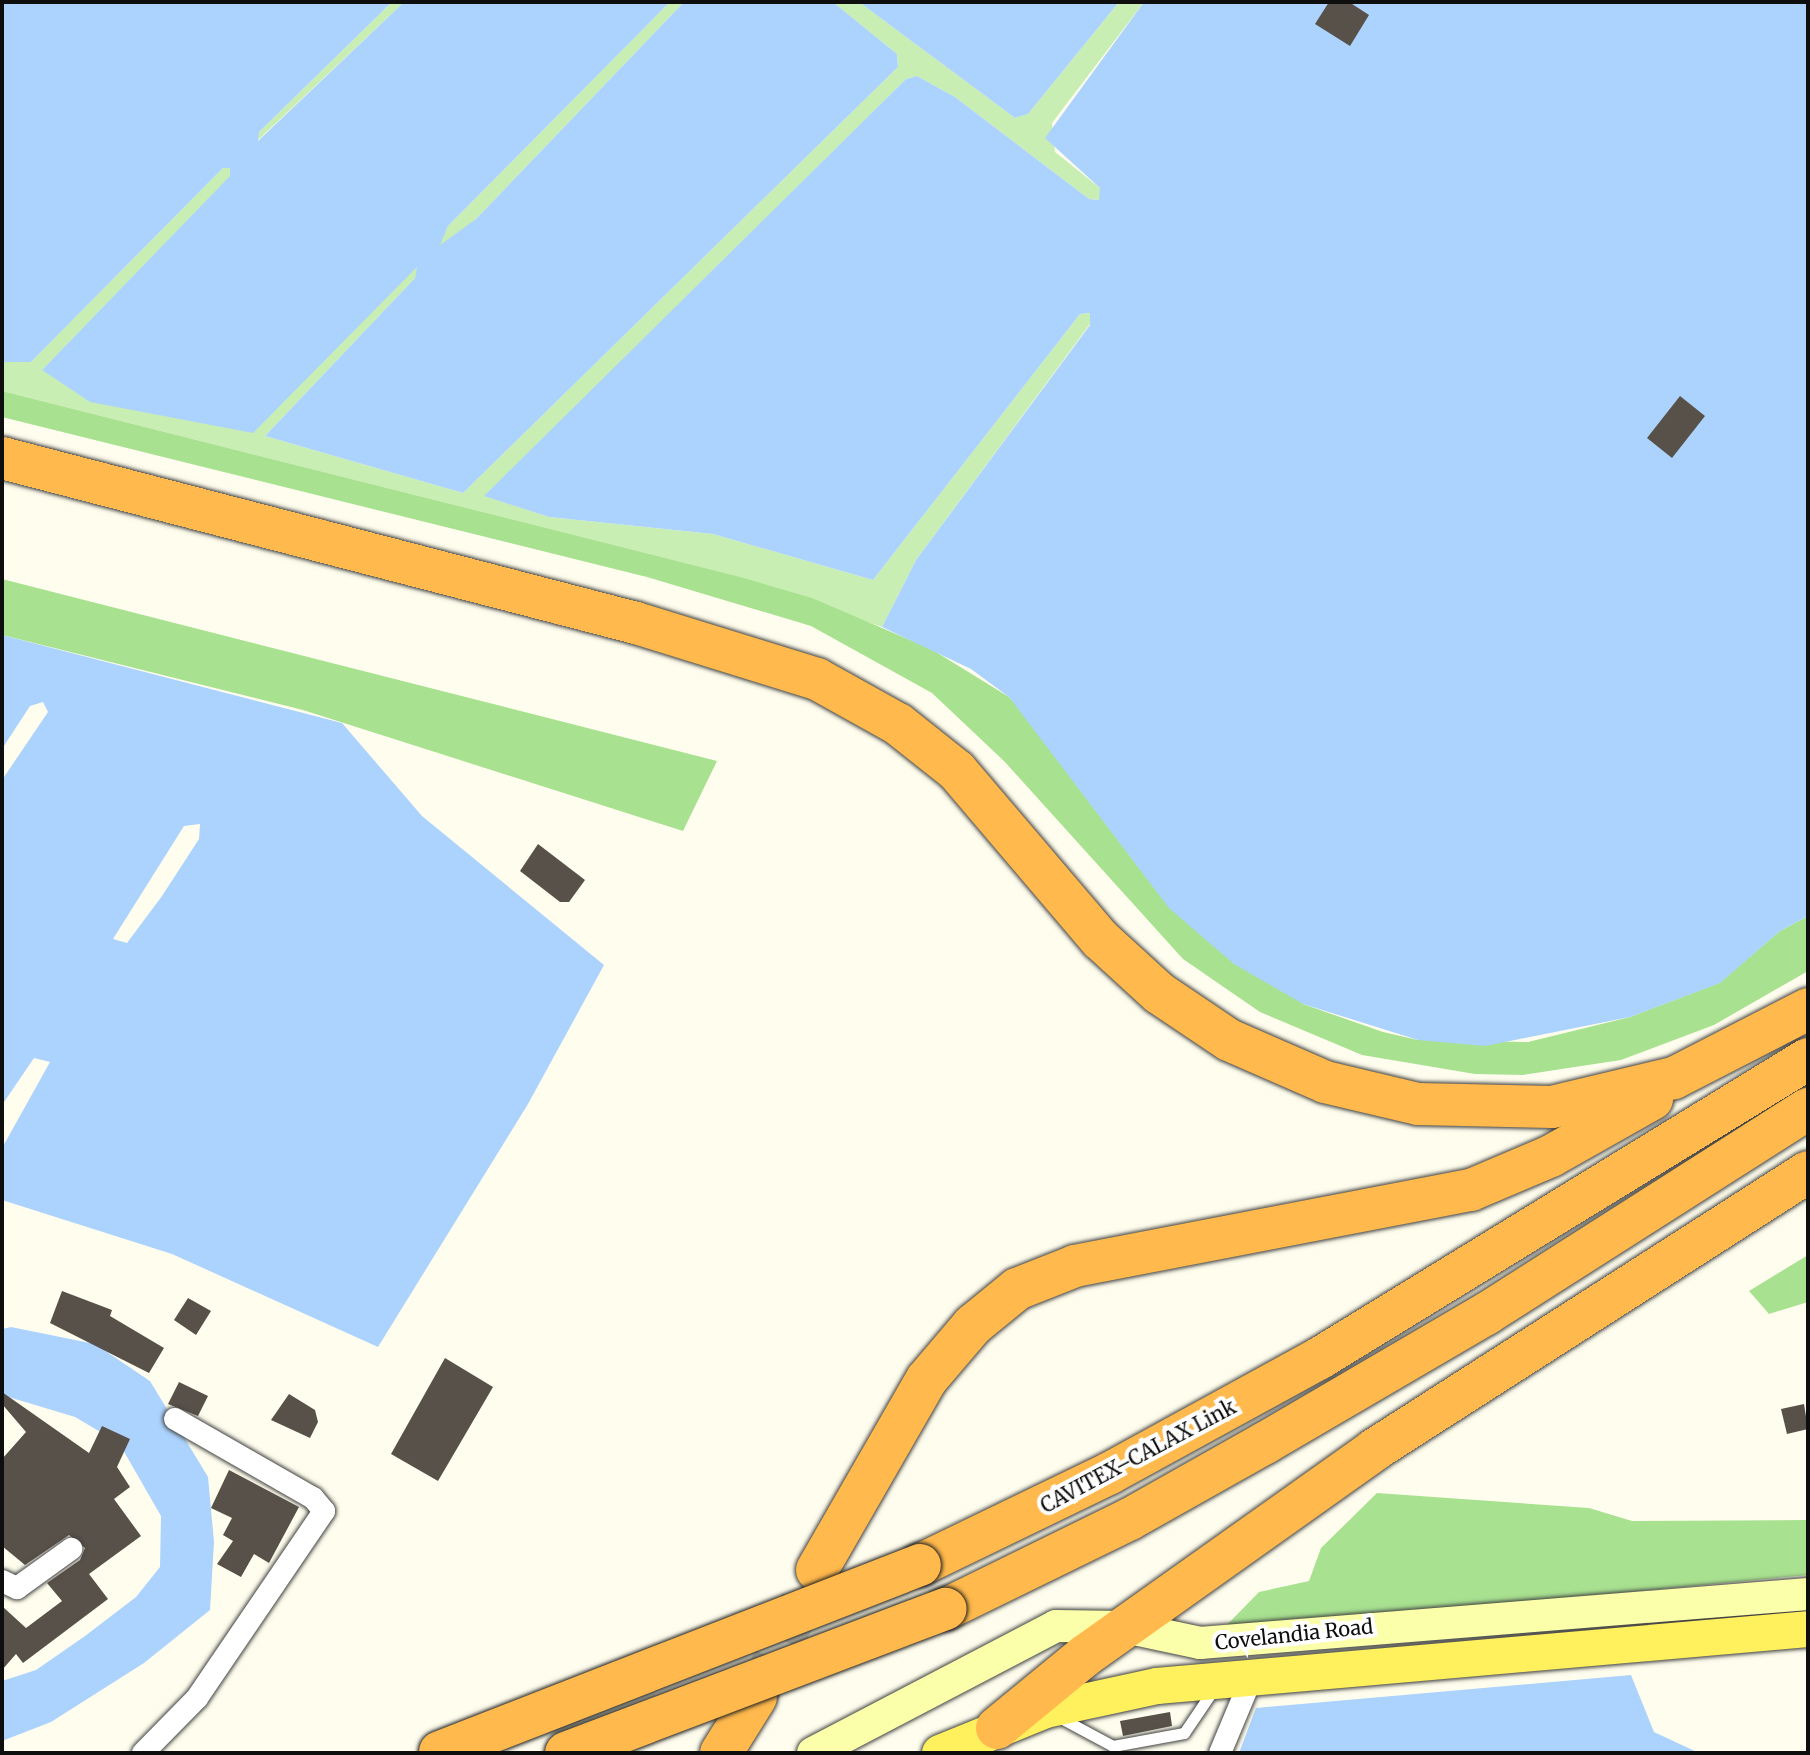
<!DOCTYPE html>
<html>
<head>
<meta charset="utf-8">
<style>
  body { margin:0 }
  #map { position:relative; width:1810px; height:1755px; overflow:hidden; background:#fffeee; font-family:Merriweather,serif }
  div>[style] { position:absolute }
  .green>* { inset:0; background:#c9eeb3 }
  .forest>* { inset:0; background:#a8e190 }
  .water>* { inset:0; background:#acd3fd }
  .building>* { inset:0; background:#585149 }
  .highway-tunnel>* { height:42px; margin-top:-21px; transform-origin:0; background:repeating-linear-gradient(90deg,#dbdacc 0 42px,transparent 0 63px) }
  .roads { filter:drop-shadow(0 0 2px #414141) drop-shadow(0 0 2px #414141) }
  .lane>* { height:11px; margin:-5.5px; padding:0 5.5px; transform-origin:5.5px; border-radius:5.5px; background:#fff }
  .street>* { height:22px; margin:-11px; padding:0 11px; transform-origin:11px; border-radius:11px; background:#fff }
  .secondary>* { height:32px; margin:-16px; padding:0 16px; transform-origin:16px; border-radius:16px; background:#fcffa9 }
  .primary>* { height:36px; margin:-18px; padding:0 18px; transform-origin:18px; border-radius:18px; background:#fff05e }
  .highway>* { height:42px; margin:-21px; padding:0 21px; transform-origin:21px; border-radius:21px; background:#ffb94c }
  .bridges { filter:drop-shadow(0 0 2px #1f1f1f) drop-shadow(0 0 2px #1f1f1f) }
  .highway-bridge>* { height:42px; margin:-21px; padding:0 21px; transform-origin:21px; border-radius:21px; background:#ffb94c }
  span { translate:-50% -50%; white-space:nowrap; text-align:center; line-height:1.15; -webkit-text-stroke:8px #fff; paint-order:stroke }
  .street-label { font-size:20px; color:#0e0e0e }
  .frame { position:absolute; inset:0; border:4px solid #0e0e0e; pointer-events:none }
</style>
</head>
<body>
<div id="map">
  <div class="green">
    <i style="clip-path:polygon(392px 2px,404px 2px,257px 141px,259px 132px)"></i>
    <i style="clip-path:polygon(670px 2px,684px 2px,476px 219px,447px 245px,439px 245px,448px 226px)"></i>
    <i style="clip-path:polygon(833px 2px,859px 2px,1015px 118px,1028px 114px,1119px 2px,1144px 2px,1052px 123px,1055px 152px,1100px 188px,1100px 200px,1089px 199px,955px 97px,917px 76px,906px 79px,485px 496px,549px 517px,713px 534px,873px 580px,1080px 314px,1090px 313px,1090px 324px,916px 560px,882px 627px,733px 575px,2px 391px,2px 362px,31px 362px,223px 168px,231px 168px,231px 176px,42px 370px,418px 267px,415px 278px,265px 436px,463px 493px,898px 67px,897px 54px)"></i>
  </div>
  <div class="forest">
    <i style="clip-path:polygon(2px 391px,733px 575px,812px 598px,931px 649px,1009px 697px,1303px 1004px,1383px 1032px,1418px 1040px,1528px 1042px,1630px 1017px,1719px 983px,1780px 931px,1808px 916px,1808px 971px,1714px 1025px,1621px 1060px,1523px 1075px,1475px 1074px,1362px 1055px,1260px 1012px,1183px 959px,1005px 762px,932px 693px,811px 626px,647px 577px,2px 417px)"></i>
    <i style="clip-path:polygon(2px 579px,717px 761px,683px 831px,303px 710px,2px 635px)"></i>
    <i style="clip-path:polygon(1808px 1255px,1808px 1302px,1769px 1314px,1749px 1291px)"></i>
    <i style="clip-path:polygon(1377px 1493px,1589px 1508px,1632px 1521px,1808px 1520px,1808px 1575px,1221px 1631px,1259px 1592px,1309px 1581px,1321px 1548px)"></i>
  </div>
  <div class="water">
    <i style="clip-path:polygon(2px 2px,392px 2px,259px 132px,258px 141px,404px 2px,670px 2px,448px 226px,440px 245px,476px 219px,684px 2px,833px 2px,897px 54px,898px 67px,463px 493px,265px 436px,415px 278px,417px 267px,253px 433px,90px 402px,42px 370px,230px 176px,230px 168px,223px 168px,31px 362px,2px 362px)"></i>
    <i style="clip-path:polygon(859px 2px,1119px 2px,1028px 114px,1015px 118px)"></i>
    <i style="clip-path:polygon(1144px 2px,1808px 2px,1808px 916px,1780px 931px,1720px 983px,1630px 1017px,1485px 1046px,1418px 1040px,1303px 1004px,1234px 964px,1169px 908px,1009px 697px,971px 669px,882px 627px,916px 560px,1090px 325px,1090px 313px,1080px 314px,873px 580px,713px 534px,549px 517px,484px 496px,906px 79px,917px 76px,955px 97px,1089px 199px,1099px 200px,1100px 188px,1045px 138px)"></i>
    <i style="clip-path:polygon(evenodd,2px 635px,342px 723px,422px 816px,604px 965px,528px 1104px,378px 1347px,172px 1254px,2px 1200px,2px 1148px,50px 1062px,34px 1058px,2px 1105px,2px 780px,48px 712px,43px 702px,30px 706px,2px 749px,2px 635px,200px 824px,199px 839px,162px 896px,127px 943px,113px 939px,184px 826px,200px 824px)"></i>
    <i style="clip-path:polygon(11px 1327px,95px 1344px,150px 1381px,208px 1477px,214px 1542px,210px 1610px,144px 1663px,51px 1722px,2px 1741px,2px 1681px,36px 1670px,85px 1636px,136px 1597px,160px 1567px,161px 1516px,119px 1443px,75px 1417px,2px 1395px,2px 1329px)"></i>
    <i style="clip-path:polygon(1631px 1675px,1654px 1732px,1699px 1753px,1239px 1753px,1256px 1708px)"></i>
  </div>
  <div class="building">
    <i style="clip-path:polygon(1329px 2px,1349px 2px,1369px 15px,1350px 46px,1315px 24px)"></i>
    <i style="clip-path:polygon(1680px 396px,1705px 416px,1672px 458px,1647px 438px)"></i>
    <i style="clip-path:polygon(538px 844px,585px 880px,569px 902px,560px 902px,520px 871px)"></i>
    <i style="clip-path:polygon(62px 1291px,112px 1310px,110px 1316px,164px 1348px,149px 1373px,50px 1323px)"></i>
    <i style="clip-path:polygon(188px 1298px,211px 1311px,196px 1335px,174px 1320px)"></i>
    <i style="clip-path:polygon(445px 1358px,493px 1387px,438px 1481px,391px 1454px)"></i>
    <i style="clip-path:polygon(179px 1382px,208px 1396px,198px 1416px,168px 1404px)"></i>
    <i style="clip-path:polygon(2px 1392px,89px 1453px,102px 1426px,130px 1439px,117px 1467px,130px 1487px,114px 1499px,141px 1536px,89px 1574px,108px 1599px,23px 1663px,16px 1654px,2px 1670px,2px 1606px,26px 1628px,62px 1601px,47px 1583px,80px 1560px,85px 1548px,69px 1535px,25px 1565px,2px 1546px,2px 1459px,26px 1432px,2px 1404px)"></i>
    <i style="clip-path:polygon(289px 1394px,315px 1410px,318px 1422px,310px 1438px,271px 1420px)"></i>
    <i style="clip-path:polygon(1804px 1404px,1808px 1429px,1787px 1434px,1781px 1409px)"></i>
    <i style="clip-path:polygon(229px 1470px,299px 1507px,269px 1563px,254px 1554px,241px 1577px,217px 1564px,233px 1541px,223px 1535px,232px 1518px,211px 1508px)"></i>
    <i style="clip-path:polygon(1170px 1712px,1172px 1726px,1123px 1736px,1120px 1721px)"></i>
  </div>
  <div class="highway-tunnel">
    <i style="left:756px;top:1697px;width:120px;rotate:-64.3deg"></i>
  </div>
  <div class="roads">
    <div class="lane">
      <i style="left:1057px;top:1716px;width:64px;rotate:28.2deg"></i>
      <i style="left:1113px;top:1746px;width:72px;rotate:-10.4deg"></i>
      <i style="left:1184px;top:1733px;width:52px;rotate:-56deg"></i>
    </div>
    <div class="street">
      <i style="left:2px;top:1581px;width:17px;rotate:25deg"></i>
      <i style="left:17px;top:1588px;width:67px;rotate:-35.8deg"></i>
      <i style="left:143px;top:1753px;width:77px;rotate:-45.5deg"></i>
      <i style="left:197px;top:1698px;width:226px;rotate:-55.8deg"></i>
      <i style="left:324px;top:1511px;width:17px;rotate:-130deg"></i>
      <i style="left:313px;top:1498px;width:159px;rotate:-150.2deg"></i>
      <i style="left:1220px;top:1753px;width:86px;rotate:-67.3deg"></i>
    </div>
    <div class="secondary">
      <i style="left:813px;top:1753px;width:274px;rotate:-27.6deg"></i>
      <i style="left:1056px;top:1626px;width:69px;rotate:0.8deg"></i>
      <i style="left:1125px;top:1627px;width:77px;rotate:12deg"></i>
      <i style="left:1200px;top:1643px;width:610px;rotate:-4.61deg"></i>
    </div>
    <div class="primary">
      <i style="left:940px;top:1753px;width:114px;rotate:-22.1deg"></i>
      <i style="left:1046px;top:1710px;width:114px;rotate:-12.2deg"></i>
      <i style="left:1157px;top:1686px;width:653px;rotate:-5deg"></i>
    </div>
    <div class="highway">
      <i style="left:2px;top:458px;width:655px;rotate:14.59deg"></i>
      <i style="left:636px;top:623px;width:189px;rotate:17.2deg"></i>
      <i style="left:817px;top:679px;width:93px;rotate:29.1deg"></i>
      <i style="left:898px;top:724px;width:75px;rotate:38.5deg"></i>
      <i style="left:957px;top:771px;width:221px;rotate:49.6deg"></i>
      <i style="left:1100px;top:939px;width:80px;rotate:42.5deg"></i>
      <i style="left:1159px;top:993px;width:84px;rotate:33.9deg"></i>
      <i style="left:1229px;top:1040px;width:105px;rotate:23.6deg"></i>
      <i style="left:1325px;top:1082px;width:96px;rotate:13.3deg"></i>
      <i style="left:1418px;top:1104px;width:134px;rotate:1.3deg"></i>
      <i style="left:1552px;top:1107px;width:125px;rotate:-13.4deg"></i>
      <i style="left:1674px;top:1078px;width:151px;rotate:-27.2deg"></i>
      <i style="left:920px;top:1565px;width:211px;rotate:-25.8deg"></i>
      <i style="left:1110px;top:1473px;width:239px;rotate:-28.7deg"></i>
      <i style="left:1320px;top:1358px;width:572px;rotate:-31.5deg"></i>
      <i style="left:817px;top:1570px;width:220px;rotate:-60.1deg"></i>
      <i style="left:927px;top:1379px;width:71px;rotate:-49.6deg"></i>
      <i style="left:973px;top:1325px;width:57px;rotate:-39.3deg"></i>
      <i style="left:1017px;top:1289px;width:62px;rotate:-21.6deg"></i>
      <i style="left:1075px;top:1266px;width:403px;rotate:-10.9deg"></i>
      <i style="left:1471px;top:1190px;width:87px;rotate:-23deg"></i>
      <i style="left:1551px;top:1156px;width:116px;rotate:-29.4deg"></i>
      <i style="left:946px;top:1609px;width:205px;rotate:-26.1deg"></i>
      <i style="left:1130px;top:1519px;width:155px;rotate:-29.4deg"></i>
      <i style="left:1265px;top:1443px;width:256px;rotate:-30.3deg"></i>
      <i style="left:1486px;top:1314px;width:382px;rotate:-32.5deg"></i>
      <i style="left:997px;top:1728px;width:115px;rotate:-39.4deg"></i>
      <i style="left:1086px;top:1655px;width:354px;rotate:-35.4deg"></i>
      <i style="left:1374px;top:1450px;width:515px;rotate:-32.64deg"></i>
      <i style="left:721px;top:1753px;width:66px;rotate:-58deg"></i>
    </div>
  </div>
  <div class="bridges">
    <div class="highway-bridge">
      <i style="left:440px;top:1752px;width:515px;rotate:-21.29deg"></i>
      <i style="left:566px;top:1753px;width:406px;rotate:-20.8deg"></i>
    </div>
  </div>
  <div class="street-label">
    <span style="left:1138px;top:1456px;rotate:-28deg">CAVITEX–CALAX Link</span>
    <span style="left:1294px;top:1634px;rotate:-6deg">Covelandia Road</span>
  </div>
  <div class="frame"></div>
</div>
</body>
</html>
